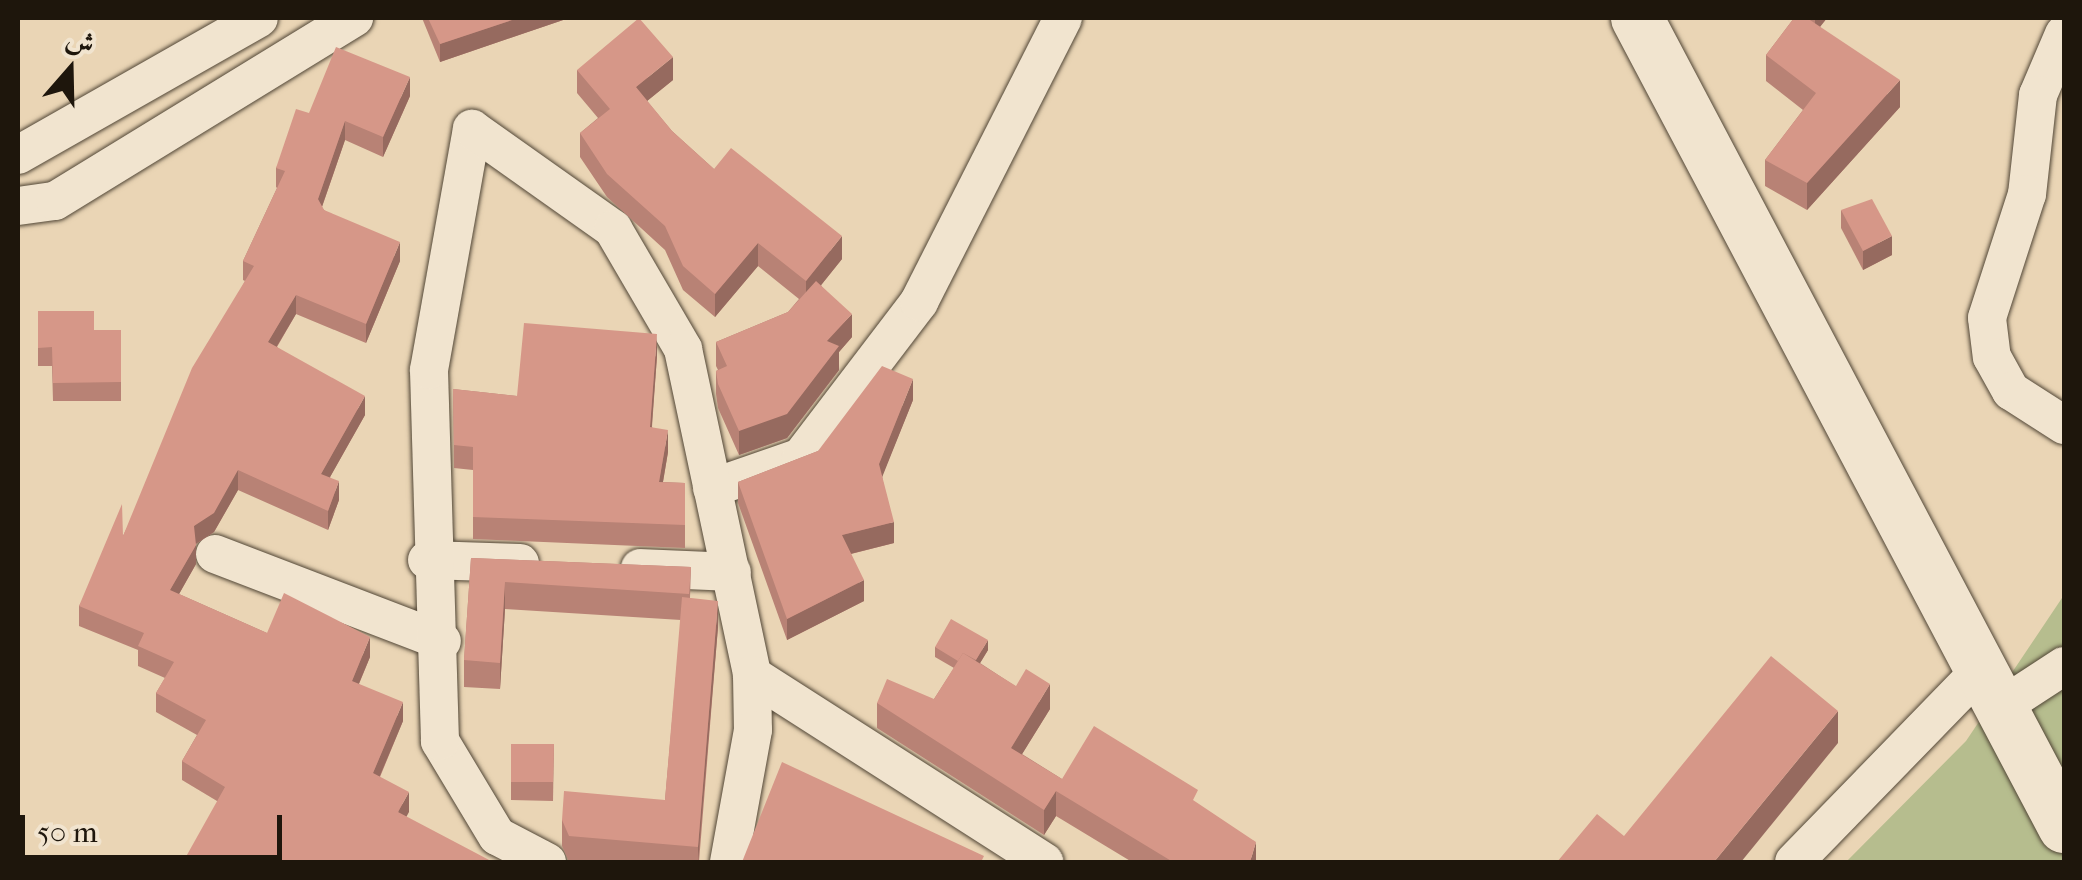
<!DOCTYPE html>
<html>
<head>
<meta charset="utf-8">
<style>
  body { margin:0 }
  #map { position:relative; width:2082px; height:880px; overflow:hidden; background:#ead5b5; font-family:"IM FELL French Canon",Amiri,serif }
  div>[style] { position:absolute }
  .green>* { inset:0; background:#b6bd8e }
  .roads { filter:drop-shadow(0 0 2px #514636) drop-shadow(0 0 2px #514636) }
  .minor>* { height:38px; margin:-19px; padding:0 19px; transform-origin:19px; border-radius:19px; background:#f1e4cf }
  .secondary>* { height:52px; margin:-26px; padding:0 26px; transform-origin:26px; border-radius:26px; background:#f1e4cf }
  .wall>* { inset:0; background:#b88275 }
  .shaded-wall>* { inset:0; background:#966a5f }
  .building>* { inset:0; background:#d69788 }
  span { translate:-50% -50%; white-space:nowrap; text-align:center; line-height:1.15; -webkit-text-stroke:10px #f1e4cf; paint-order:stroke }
  .frame { position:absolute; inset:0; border:20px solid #1e160c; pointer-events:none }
  .north { position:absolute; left:20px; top:20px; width:100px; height:100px; -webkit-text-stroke:8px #f1e4cf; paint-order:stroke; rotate:20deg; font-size:28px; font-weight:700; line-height:40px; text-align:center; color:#1e160c }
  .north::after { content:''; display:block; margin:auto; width:35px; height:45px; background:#1e160c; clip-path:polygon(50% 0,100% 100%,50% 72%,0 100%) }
  .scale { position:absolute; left:20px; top:815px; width:262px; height:45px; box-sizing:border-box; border:5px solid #1e160c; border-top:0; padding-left:12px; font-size:30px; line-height:35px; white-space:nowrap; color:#1e160c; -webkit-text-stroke:8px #f1e4cf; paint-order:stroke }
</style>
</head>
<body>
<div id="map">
  <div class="green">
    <i style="clip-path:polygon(2064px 595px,2064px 862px,1846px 862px,1966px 741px)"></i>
  </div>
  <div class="roads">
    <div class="minor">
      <i style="left:2064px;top:34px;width:66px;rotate:113.1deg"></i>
      <i style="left:2038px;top:95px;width:100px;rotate:96.3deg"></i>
      <i style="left:2027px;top:194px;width:130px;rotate:107.9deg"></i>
      <i style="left:1987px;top:318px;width:39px;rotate:83deg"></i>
      <i style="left:1992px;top:357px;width:39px;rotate:61deg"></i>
      <i style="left:2011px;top:391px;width:63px;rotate:32.7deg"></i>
      <i style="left:18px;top:155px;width:277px;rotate:-29.6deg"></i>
      <i style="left:18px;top:206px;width:37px;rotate:-8deg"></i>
      <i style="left:55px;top:201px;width:351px;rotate:-31.5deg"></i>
      <i style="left:712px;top:488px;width:94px;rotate:-19.2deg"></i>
      <i style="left:801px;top:457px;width:195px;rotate:-52.7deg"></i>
      <i style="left:919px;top:302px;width:318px;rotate:-63.1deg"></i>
      <i style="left:215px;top:554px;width:243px;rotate:21deg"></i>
      <i style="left:427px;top:560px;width:93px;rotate:1.8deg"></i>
      <i style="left:640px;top:568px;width:92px;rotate:2.5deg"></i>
      <i style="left:752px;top:675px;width:347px;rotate:32.6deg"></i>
      <i style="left:2001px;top:707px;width:75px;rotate:-33.1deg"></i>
      <i style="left:547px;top:862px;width:56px;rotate:-152.5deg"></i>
      <i style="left:497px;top:836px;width:111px;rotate:-121deg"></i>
      <i style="left:440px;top:741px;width:371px;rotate:-91.7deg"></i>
      <i style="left:429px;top:370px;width:245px;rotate:-79.9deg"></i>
      <i style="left:472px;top:129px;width:173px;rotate:35.3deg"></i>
      <i style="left:613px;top:229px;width:139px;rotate:59.7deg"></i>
      <i style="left:683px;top:349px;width:333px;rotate:78deg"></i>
      <i style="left:752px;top:675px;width:55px;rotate:89deg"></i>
      <i style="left:753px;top:730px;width:134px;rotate:100.3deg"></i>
      <i style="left:1794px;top:862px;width:268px;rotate:-45.8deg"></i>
    </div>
    <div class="secondary">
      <i style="left:1637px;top:18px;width:915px;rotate:62.17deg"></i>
    </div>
  </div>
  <div class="wall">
    <i style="clip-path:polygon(422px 18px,569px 18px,440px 62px)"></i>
    <i style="clip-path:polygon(1794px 18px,1827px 18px,1820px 27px,1900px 107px,1807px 210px,1765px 186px,1765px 160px,1803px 110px,1766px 81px,1766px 55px)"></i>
    <i style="clip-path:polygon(577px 70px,673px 80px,647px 101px,672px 131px,714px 169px,842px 259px,821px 285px,852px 337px,839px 352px,839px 370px,787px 438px,739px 455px,718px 408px,716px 394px,716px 371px,718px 370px,716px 366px,716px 342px,788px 312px,799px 299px,758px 266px,715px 317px,683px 290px,665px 250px,607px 197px,580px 157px,580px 133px,598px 118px,577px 93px)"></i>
    <i style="clip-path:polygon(410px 96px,383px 157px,345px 140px,322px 207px,324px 210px,400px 261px,366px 343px,296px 314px,277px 347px,365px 415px,330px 477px,339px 500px,328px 530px,238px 490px,214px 532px,196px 544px,196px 564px,179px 594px,267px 633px,370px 657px,359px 684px,403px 721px,380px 777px,409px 812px,217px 801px,182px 780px,182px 761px,197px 735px,156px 712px,156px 693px,165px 678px,138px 666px,138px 650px,79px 626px,79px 606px,123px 536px,245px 281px,243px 280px,243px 261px,277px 188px,276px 187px,276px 168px,309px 113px)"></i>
    <i style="clip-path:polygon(1841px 210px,1892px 255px,1863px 270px,1841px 228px)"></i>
    <i style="clip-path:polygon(38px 311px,94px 330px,121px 330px,121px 401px,53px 401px,52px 366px,38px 366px)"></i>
    <i style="clip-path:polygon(657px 356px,652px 427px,668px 452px,663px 482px,685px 483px,685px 548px,473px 539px,473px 470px,454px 468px,453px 389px,517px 396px)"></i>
    <i style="clip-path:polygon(913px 400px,882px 476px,894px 543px,851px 554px,864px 601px,787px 640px,738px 503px,738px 482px,818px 451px)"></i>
    <i style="clip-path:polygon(471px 558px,691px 567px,690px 598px,718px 627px,699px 862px,569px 862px,562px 846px,562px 820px,665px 800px,681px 620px,505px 609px,500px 689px,464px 687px,464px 660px)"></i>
    <i style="clip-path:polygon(935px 647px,988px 650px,980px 663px,1050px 709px,1022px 754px,1062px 779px,1198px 804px,1256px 862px,1132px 862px,1056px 816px,1044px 835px,877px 728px,877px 703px,934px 699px,954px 668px,935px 657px)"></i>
    <i style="clip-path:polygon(511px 744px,554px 744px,553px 801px,511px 800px)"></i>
  </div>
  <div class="shaded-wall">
    <i style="clip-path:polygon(518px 18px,569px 18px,440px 62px,440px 44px)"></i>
    <i style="clip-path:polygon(1815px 18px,1827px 18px,1815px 33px)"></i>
    <i style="clip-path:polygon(673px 57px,673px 80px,636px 110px,636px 87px)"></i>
    <i style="clip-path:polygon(410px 77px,410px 96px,383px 157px,383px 137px)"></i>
    <i style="clip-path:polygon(1900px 80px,1900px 107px,1807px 210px,1807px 183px)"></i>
    <i style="clip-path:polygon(345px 121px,345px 140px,318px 218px,318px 199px)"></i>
    <i style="clip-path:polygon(842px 236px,842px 259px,806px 304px,806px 281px)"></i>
    <i style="clip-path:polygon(1892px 236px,1892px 255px,1863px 270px,1863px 251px)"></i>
    <i style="clip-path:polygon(400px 242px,400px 261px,366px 343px,366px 324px)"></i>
    <i style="clip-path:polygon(758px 243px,758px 266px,715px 317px,715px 294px)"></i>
    <i style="clip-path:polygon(296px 295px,296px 314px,268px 361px,268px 342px)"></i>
    <i style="clip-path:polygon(852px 314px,852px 337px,839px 352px,839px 370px,787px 438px,739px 455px,739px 431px)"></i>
    <i style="clip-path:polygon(657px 334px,657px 356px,650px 449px,650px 427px)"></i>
    <i style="clip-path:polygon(913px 379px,913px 400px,879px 485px,879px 464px)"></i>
    <i style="clip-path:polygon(365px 396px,365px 415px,321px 493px,321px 474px)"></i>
    <i style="clip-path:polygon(668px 430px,668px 452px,659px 505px,659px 482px)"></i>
    <i style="clip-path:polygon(238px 470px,238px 490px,214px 532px,194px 545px,194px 526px)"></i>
    <i style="clip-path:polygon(339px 481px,339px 500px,328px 530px,328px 511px)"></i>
    <i style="clip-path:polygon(894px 522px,894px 543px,842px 556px,842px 535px)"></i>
    <i style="clip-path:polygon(196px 545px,196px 564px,170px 610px,170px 590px)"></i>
    <i style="clip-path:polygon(864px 580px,864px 601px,787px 640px,787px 619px)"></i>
    <i style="clip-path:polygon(505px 582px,505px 609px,500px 689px,500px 663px)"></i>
    <i style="clip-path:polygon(718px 601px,718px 627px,698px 862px,698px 847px)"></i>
    <i style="clip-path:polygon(370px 637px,370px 657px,352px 700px,352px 681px)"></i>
    <i style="clip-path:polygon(988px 640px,988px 650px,971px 678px,971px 668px)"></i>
    <i style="clip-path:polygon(1050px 684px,1050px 709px,1011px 772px,1011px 748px)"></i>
    <i style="clip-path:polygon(403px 702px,403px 721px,373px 792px,373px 773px)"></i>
    <i style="clip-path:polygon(1838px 711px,1838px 743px,1741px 862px,1714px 862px)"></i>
    <i style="clip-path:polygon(1056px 791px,1056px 816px,1044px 835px,1044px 810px)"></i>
    <i style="clip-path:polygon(409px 792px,409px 812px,398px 832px,398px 812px)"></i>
    <i style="clip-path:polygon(1256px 842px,1256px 862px,1250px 862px)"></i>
  </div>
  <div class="building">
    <i style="clip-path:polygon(428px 18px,518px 18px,440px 44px)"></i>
    <i style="clip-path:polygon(639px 18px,673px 57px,636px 87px,672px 131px,714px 169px,731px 148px,842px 236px,806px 281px,758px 243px,715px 294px,683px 266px,665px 226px,607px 174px,580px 133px,610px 109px,577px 70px)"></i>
    <i style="clip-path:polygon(1794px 18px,1807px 18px,1900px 80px,1807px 183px,1765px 160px,1816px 93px,1766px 55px)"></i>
    <i style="clip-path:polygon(336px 47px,410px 77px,383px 137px,345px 121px,318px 199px,324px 210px,400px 242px,366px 324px,296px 295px,268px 342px,365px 396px,321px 474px,339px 481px,328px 511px,238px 470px,214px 513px,194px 526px,196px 545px,170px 590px,267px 633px,284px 593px,370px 637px,352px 681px,403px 702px,373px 773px,409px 792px,398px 812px,493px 862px,183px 862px,225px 787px,182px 761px,206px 720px,156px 693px,174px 662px,138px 646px,144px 633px,79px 606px,122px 504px,123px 536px,192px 368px,254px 266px,243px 261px,285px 171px,276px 168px,296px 109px,309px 113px)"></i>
    <i style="clip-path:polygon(1872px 199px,1892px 236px,1863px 251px,1841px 210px)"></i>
    <i style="clip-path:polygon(816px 281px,852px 314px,827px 341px,839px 346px,787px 414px,739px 431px,718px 384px,716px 371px,727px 366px,716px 342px,788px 312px)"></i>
    <i style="clip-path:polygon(38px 311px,94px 311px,94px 330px,121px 330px,121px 382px,53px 383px,52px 347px,38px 348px)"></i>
    <i style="clip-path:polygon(524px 323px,657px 334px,650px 427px,668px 430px,659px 482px,685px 483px,685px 525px,473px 517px,473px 447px,454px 445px,453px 389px,517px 396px)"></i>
    <i style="clip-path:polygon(882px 366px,913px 379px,879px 464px,894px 522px,842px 535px,864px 580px,787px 619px,738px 482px,818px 451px)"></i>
    <i style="clip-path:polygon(471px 558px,691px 567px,689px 594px,505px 582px,500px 663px,464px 660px)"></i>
    <i style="clip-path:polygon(682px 597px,718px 601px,698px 847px,569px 836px,562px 820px,564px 791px,665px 800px)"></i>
    <i style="clip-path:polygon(951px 619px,988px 640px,976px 660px,963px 653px,958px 661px,935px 647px)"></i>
    <i style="clip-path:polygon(963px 653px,1016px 686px,1026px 669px,1050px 684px,1011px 748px,1062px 779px,1094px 726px,1198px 790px,1193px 800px,1256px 842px,1250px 862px,1173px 862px,1056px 791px,1044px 810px,877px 703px,887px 679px,934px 699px)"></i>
    <i style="clip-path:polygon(1771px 656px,1838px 711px,1714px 862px,1557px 862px,1597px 814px,1624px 836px)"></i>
    <i style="clip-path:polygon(511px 744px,554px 744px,553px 782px,511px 782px)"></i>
    <i style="clip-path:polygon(782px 762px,984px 856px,981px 862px,742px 862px)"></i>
  </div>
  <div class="frame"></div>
  <div class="north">ش</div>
  <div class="scale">50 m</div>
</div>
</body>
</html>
